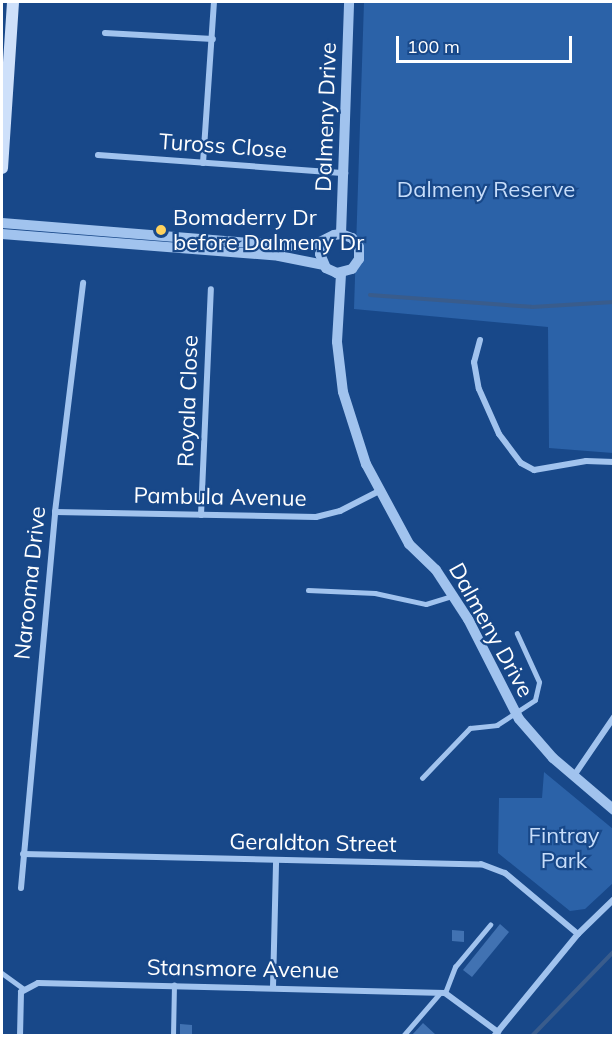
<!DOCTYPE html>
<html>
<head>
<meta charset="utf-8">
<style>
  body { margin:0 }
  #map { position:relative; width:615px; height:1037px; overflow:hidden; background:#184889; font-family:Mulish,sans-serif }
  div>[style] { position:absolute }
  .green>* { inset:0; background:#2b62a8 }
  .stream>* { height:4px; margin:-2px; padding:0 2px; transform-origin:2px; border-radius:2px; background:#395c8c }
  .building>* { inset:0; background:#4172b2 }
  .service>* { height:4.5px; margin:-2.25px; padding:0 2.25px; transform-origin:2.25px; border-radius:2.25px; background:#a1c3ee }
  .minor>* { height:6px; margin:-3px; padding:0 3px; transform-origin:3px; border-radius:3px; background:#a1c3ee }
  .tertiary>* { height:10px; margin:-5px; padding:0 5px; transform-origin:5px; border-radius:5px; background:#a1c3ee }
  .secondary>* { height:12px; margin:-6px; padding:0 6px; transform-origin:6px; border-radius:6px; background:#cee0fa }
  .dots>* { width:16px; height:16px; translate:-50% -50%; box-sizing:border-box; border:3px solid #184889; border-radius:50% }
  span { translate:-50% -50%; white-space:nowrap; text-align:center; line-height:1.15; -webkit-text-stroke:4.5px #184889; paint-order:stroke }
  .street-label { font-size:22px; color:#fff }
  .park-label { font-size:22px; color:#c7ddfa }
  .poi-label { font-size:22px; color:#fff }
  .left { translate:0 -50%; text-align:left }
  .frame { position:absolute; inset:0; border:3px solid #fff; pointer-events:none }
  .scale { position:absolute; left:396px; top:36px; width:176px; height:27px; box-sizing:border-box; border:3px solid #fff; border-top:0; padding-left:8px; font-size:18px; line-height:21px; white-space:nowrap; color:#fff; -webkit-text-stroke:4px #184889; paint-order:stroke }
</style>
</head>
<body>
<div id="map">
  <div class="green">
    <i style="clip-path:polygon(364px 2px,613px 2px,613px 453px,549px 448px,548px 327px,354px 309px)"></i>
    <i style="clip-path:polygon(544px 772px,613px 829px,613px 883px,585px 909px,570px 911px,498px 853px,499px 798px,542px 798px)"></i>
  </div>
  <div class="stream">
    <i style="left:370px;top:295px;width:162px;rotate:4.2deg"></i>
    <i style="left:532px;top:307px;width:82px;rotate:-3.5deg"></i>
    <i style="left:532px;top:1036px;width:118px;rotate:-46deg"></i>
  </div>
  <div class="building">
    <i style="clip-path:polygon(500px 924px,509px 932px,472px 977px,463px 970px)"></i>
    <i style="clip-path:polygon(452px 930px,464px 931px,464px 942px,452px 941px)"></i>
    <i style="clip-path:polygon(423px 1023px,436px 1035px,412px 1035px)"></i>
    <i style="clip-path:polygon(180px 1024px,192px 1025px,192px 1035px,180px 1035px)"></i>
  </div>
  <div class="service">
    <i style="left:308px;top:590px;width:67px;rotate:2.6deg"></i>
    <i style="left:375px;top:593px;width:52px;rotate:12.2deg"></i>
    <i style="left:426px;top:604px;width:27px;rotate:-17deg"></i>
    <i style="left:422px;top:778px;width:69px;rotate:-46.2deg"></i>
    <i style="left:470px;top:728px;width:27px;rotate:-6deg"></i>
    <i style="left:497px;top:725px;width:45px;rotate:-33.3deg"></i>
    <i style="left:535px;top:700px;width:18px;rotate:-77deg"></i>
    <i style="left:539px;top:682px;width:53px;rotate:-114.6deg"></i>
    <i style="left:2px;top:973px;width:26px;rotate:36deg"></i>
    <i style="left:445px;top:993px;width:28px;rotate:-69deg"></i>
    <i style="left:455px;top:967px;width:55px;rotate:-50.2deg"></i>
    <i style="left:173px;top:1036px;width:51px;rotate:-88.9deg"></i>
    <i style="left:403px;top:1036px;width:57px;rotate:-49.3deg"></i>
  </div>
  <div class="minor">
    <i style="left:105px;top:33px;width:108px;rotate:3.2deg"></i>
    <i style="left:98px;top:155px;width:248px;rotate:4.2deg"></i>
    <i style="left:203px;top:163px;width:161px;rotate:-86.1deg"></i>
    <i style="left:480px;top:340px;width:23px;rotate:105deg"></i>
    <i style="left:474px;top:362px;width:27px;rotate:80deg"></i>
    <i style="left:479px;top:389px;width:49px;rotate:66deg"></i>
    <i style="left:499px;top:434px;width:36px;rotate:53deg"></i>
    <i style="left:521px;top:463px;width:15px;rotate:28deg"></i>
    <i style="left:534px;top:470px;width:53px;rotate:-9.8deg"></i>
    <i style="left:586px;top:461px;width:28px;rotate:2deg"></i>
    <i style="left:55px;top:512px;width:261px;rotate:1.1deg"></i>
    <i style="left:316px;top:517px;width:25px;rotate:-14deg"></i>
    <i style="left:340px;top:511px;width:44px;rotate:-27.1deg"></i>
    <i style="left:201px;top:515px;width:226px;rotate:-87.5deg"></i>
    <i style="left:573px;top:777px;width:73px;rotate:-55.7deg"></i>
    <i style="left:23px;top:854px;width:458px;rotate:1.3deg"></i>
    <i style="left:481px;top:864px;width:26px;rotate:21deg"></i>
    <i style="left:505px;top:873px;width:95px;rotate:39.9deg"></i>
    <i style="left:21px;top:888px;width:378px;rotate:-84.8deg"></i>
    <i style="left:55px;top:512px;width:231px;rotate:-83deg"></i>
    <i style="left:273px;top:987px;width:127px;rotate:-88.6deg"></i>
    <i style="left:495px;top:1035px;width:131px;rotate:-50.6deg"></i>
    <i style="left:578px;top:934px;width:50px;rotate:-44.2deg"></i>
    <i style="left:20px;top:1036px;width:44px;rotate:-88.7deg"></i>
    <i style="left:21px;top:992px;width:19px;rotate:-28deg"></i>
    <i style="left:38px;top:983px;width:407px;rotate:1.4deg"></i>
    <i style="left:445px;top:993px;width:66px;rotate:36.3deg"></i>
  </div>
  <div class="tertiary">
    <i style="left:2px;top:223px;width:286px;rotate:4.6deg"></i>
    <i style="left:287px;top:246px;width:29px;rotate:-4deg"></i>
    <i style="left:316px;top:244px;width:20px;rotate:-27deg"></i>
    <i style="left:334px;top:235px;width:7px;rotate:-8deg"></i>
    <i style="left:341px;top:234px;width:12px;rotate:20deg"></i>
    <i style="left:352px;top:238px;width:11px;rotate:52deg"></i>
    <i style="left:359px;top:247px;width:12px;rotate:90deg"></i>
    <i style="left:359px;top:259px;width:12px;rotate:125deg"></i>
    <i style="left:352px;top:269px;width:16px;rotate:165deg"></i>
    <i style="left:337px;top:273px;width:12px;rotate:-156deg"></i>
    <i style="left:326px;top:268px;width:15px;rotate:-113deg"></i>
    <i style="left:320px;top:254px;width:17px;rotate:-65deg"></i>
    <i style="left:2px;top:234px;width:278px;rotate:4.5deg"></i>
    <i style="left:279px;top:256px;width:46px;rotate:11.3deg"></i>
    <i style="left:341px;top:234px;width:232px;rotate:-88deg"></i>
    <i style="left:341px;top:274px;width:68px;rotate:93.4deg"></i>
    <i style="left:337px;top:342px;width:50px;rotate:83.2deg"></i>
    <i style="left:343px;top:392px;width:76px;rotate:72.3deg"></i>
    <i style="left:366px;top:464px;width:91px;rotate:61.7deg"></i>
    <i style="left:409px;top:544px;width:37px;rotate:44deg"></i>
    <i style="left:436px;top:570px;width:59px;rotate:56.9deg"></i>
    <i style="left:468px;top:619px;width:112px;rotate:63deg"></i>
    <i style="left:519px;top:719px;width:52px;rotate:48.9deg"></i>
    <i style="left:553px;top:758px;width:80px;rotate:40.4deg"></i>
  </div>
  <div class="secondary">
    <i style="left:2px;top:168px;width:166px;rotate:-86.2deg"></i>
  </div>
  <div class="dots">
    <i style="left:161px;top:230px;background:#ffd25d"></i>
  </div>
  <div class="street-label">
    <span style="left:326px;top:117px;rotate:-88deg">Dalmeny Drive</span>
    <span style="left:223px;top:146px;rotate:4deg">Tuross Close</span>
    <span style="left:188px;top:401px;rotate:-88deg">Royala Close</span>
    <span style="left:220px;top:497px;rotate:1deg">Pambula Avenue</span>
    <span style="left:30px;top:583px;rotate:-84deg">Narooma Drive</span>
    <span style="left:491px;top:630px;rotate:61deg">Dalmeny Drive</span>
    <span style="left:313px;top:843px;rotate:1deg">Geraldton Street</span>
    <span style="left:243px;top:969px;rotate:1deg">Stansmore Avenue</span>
  </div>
  <div class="park-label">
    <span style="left:486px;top:190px">Dalmeny Reserve</span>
    <span style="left:564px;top:848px">Fintray<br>Park</span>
  </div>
  <div class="poi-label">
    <span class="left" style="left:173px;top:230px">Bomaderry Dr<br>before Dalmeny Dr</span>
  </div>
  <div class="frame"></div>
  <div class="scale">100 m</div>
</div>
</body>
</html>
